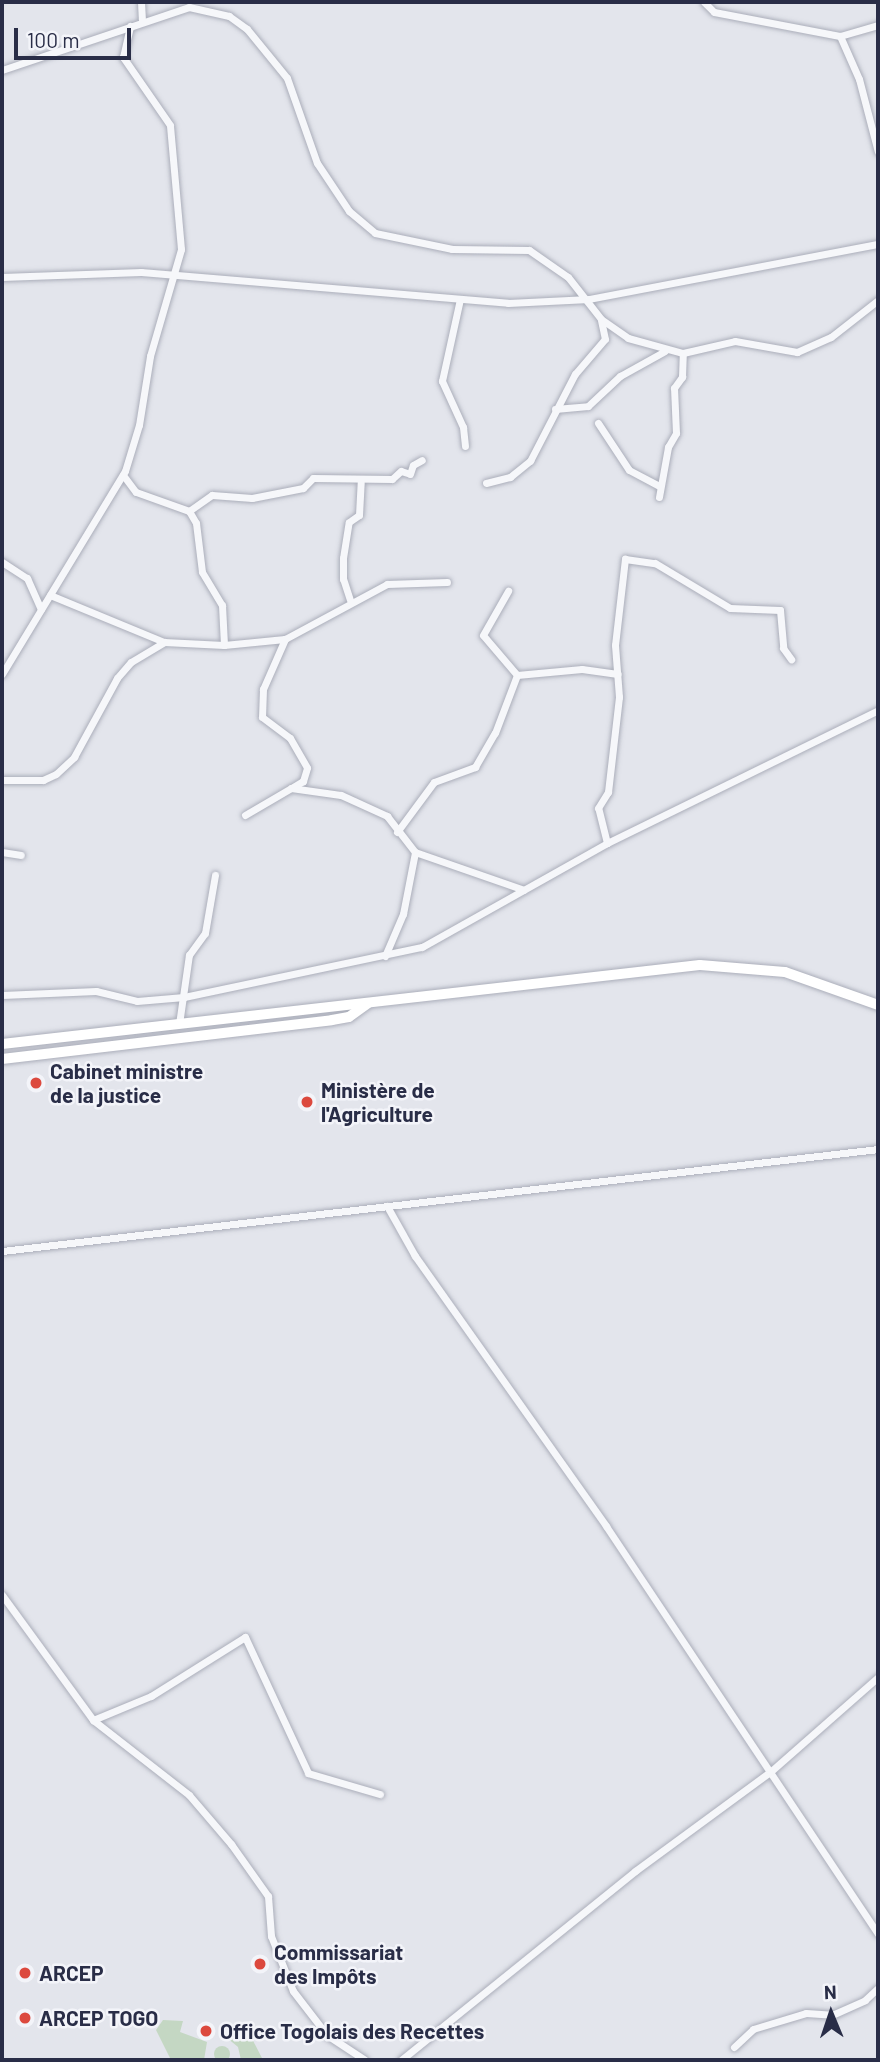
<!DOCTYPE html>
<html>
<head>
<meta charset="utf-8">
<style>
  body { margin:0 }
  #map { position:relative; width:880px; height:2062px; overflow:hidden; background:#e3e5ec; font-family:Barlow,sans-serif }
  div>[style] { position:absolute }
  .green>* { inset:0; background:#c4d7c3 }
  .round { border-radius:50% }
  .roads { filter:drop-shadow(0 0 2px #abaeba) drop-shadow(0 0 2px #abaeba) }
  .minor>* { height:7px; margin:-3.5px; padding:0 3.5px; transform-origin:3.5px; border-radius:3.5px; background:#f6f7fa }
  .secondary>* { height:10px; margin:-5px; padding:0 5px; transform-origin:5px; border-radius:5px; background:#fff }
  .dots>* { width:19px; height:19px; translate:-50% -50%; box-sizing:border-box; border:4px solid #f3f4f9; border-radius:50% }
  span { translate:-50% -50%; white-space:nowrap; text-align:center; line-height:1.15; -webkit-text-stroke:5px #f3f4f9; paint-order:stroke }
  .poi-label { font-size:21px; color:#292d47; font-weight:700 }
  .left { translate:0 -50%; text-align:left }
  .frame { position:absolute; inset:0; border:4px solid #292d47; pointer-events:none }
  .north { position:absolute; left:796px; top:1978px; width:70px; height:70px; -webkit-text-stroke:5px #f3f4f9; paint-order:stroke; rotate:358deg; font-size:19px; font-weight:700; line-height:28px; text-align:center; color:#292d47 }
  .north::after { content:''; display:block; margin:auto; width:24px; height:32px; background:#292d47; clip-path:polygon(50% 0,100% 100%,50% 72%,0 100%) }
  .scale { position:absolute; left:14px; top:28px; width:117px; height:32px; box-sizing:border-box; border:4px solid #292d47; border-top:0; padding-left:9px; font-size:21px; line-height:24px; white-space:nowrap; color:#292d47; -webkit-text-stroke:5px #f3f4f9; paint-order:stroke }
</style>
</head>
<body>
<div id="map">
  <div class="green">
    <i style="clip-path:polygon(163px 2020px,183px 2021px,180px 2032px,207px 2042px,204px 2060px,171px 2060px,156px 2030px)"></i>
    <i style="clip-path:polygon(246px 2027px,263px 2060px,241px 2060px,238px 2047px,226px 2037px)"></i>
    <i class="round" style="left:214px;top:2046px;width:16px;height:16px"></i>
  </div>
  <div class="roads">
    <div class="minor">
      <i style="left:141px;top:2px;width:17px;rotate:87deg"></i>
      <i style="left:704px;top:2px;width:14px;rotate:45deg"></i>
      <i style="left:714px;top:12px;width:128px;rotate:10.8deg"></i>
      <i style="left:840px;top:36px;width:47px;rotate:66.2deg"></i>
      <i style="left:859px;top:79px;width:75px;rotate:75.4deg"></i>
      <i style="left:840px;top:36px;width:40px;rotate:-16deg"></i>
      <i style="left:2px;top:70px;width:197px;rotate:-18.6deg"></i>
      <i style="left:189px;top:7px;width:41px;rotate:12.7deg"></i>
      <i style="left:229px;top:16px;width:22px;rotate:36deg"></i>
      <i style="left:247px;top:29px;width:63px;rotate:50.8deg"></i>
      <i style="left:287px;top:78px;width:90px;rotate:70.6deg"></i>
      <i style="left:317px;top:163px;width:58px;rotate:56.3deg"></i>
      <i style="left:349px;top:211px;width:34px;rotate:40deg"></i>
      <i style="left:375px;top:233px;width:79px;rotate:11.7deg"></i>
      <i style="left:452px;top:249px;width:77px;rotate:0.7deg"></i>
      <i style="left:529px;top:250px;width:47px;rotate:34.7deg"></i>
      <i style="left:568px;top:277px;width:53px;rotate:51.8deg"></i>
      <i style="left:601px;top:319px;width:33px;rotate:35deg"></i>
      <i style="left:628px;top:338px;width:57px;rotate:15.3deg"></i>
      <i style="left:683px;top:353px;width:53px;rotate:-13deg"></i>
      <i style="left:735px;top:341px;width:63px;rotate:10.1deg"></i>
      <i style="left:797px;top:352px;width:37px;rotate:-24deg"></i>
      <i style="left:831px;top:337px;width:60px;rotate:-38.2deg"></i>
      <i style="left:2px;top:277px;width:139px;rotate:-2.1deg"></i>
      <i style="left:141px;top:272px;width:368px;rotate:4.8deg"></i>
      <i style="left:508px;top:303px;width:81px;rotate:-2.8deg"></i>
      <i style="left:589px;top:299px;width:294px;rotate:-10.8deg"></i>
      <i style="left:460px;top:299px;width:84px;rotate:102.4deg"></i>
      <i style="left:442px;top:381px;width:51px;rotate:65.5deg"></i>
      <i style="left:463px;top:427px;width:19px;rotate:84deg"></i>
      <i style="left:555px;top:409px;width:33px;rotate:-5deg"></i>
      <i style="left:588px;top:406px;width:44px;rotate:-43.2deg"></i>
      <i style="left:620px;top:376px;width:51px;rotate:-29.1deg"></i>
      <i style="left:598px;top:423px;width:56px;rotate:56.6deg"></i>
      <i style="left:629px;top:470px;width:34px;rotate:28deg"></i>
      <i style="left:123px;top:475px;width:21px;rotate:53deg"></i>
      <i style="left:136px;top:492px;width:56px;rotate:19.7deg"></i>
      <i style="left:189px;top:511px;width:14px;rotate:60deg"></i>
      <i style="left:196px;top:523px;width:49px;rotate:83deg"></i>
      <i style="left:202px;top:572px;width:39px;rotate:59deg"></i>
      <i style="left:222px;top:605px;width:40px;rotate:87.1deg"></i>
      <i style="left:486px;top:483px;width:25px;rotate:-14deg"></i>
      <i style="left:510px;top:477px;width:26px;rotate:-39deg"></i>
      <i style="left:530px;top:461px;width:98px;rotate:-62.7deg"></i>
      <i style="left:575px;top:374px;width:46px;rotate:-49.4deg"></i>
      <i style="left:605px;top:339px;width:19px;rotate:-102deg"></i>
      <i style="left:659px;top:497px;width:51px;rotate:-79.8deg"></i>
      <i style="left:668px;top:447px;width:16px;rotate:-60deg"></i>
      <i style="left:676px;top:433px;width:45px;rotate:-92.5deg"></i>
      <i style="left:674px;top:388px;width:14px;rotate:-54deg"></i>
      <i style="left:682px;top:377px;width:24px;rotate:-88deg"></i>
      <i style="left:189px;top:511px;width:28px;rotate:-35deg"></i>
      <i style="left:212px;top:495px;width:40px;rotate:4.3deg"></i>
      <i style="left:252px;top:498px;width:52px;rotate:-11.1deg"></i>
      <i style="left:303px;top:488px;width:14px;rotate:-45deg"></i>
      <i style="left:313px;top:478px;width:79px;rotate:0.7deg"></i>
      <i style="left:392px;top:479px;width:12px;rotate:-42deg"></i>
      <i style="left:401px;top:471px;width:9px;rotate:18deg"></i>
      <i style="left:410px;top:474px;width:9px;rotate:-72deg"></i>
      <i style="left:413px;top:465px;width:10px;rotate:-29deg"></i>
      <i style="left:2px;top:562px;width:30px;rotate:33deg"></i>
      <i style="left:27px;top:578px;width:34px;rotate:66deg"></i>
      <i style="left:50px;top:595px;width:123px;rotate:22.4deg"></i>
      <i style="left:350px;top:600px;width:22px;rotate:-108deg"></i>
      <i style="left:343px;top:579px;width:21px;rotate:-90deg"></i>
      <i style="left:343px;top:558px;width:36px;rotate:-81deg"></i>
      <i style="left:349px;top:522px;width:12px;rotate:-35deg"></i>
      <i style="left:359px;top:515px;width:33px;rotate:-87deg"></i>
      <i style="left:285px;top:639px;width:55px;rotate:113.7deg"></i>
      <i style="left:263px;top:689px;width:28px;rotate:92deg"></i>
      <i style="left:262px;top:717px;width:35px;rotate:37deg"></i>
      <i style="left:290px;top:738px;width:34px;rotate:60deg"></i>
      <i style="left:307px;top:768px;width:14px;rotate:107deg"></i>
      <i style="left:303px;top:781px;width:12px;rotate:149deg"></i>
      <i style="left:2px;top:674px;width:237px;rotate:-58.8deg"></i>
      <i style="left:125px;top:471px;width:48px;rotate:-73.1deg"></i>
      <i style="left:139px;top:425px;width:70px;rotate:-80.9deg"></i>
      <i style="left:150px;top:356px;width:111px;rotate:-73.8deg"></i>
      <i style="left:181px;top:249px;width:124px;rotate:-95.1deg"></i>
      <i style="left:170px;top:125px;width:83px;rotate:-124.7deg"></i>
      <i style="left:123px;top:57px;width:32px;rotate:-77deg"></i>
      <i style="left:517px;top:675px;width:65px;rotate:-5.3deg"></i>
      <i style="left:582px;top:669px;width:36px;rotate:8deg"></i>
      <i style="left:2px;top:780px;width:41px"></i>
      <i style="left:43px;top:780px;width:14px;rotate:-25deg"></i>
      <i style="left:56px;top:774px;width:25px;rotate:-43deg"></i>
      <i style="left:74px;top:757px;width:90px;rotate:-61.4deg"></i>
      <i style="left:117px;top:678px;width:21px;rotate:-49deg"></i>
      <i style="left:131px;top:662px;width:39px;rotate:-31deg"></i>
      <i style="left:164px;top:642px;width:60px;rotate:2.9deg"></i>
      <i style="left:224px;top:645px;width:61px;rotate:-5.6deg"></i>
      <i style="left:285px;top:639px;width:116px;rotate:-28.3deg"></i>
      <i style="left:387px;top:584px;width:60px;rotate:-1.9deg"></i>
      <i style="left:245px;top:815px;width:53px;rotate:-30.4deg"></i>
      <i style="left:291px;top:788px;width:50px;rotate:8deg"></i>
      <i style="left:341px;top:795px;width:51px;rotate:24.5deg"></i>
      <i style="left:387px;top:816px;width:46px;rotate:52.1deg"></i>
      <i style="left:415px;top:852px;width:115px;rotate:19.2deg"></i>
      <i style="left:397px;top:832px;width:62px;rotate:-53.5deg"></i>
      <i style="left:434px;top:782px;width:44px;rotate:-20.1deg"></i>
      <i style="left:475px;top:767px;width:39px;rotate:-60deg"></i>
      <i style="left:495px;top:733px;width:62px;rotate:-69.2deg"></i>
      <i style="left:517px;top:675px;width:52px;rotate:-130.4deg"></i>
      <i style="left:483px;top:635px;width:51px;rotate:-60.4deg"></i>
      <i style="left:607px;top:843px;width:36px;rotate:-104deg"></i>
      <i style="left:598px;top:808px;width:19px;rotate:-58deg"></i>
      <i style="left:608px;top:792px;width:96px;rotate:-83.4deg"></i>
      <i style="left:619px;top:697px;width:52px;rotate:-94.4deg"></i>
      <i style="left:615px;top:645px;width:87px;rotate:-83.4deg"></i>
      <i style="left:625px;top:559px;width:30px;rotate:8deg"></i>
      <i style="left:655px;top:563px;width:87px;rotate:31deg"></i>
      <i style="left:730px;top:608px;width:50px;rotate:2.3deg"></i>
      <i style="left:780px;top:610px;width:38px;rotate:85deg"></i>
      <i style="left:783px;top:648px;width:14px;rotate:54deg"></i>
      <i style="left:2px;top:852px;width:19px;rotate:9deg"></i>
      <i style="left:385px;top:956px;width:46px;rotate:-66.8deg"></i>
      <i style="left:403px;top:914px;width:63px;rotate:-79deg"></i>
      <i style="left:2px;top:995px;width:94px;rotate:-2.4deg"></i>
      <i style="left:96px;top:991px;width:42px;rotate:13.7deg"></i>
      <i style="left:137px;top:1001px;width:47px;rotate:-4.9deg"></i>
      <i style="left:184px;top:997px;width:243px;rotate:-11.9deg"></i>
      <i style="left:422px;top:947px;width:212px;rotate:-29.3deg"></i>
      <i style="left:607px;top:843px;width:302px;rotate:-26.1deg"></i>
      <i style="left:179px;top:1024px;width:70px;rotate:-81.8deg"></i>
      <i style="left:189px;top:955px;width:27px;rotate:-54deg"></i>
      <i style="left:205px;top:933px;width:59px;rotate:-80.2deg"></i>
      <i style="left:387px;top:1206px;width:57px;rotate:60.8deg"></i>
      <i style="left:415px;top:1256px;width:331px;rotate:54.7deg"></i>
      <i style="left:606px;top:1526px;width:490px;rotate:56.3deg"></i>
      <i style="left:2px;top:1251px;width:882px;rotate:-6.64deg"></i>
      <i style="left:2px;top:1595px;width:155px;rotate:53.9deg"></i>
      <i style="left:93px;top:1720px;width:122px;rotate:38deg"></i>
      <i style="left:189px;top:1795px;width:65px;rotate:49.4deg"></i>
      <i style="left:231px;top:1844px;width:64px;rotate:54.6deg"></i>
      <i style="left:268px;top:1896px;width:40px;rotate:85.7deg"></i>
      <i style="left:271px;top:1936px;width:59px;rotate:68.2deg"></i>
      <i style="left:293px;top:1991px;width:56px;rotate:52.3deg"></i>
      <i style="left:327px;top:2035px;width:45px;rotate:33.3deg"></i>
      <i style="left:93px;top:1720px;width:63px;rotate:-22.5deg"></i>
      <i style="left:151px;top:1696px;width:111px;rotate:-32.1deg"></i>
      <i style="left:245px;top:1637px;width:150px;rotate:65.1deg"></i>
      <i style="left:308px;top:1773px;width:75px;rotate:16.3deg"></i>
      <i style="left:734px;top:2047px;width:26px;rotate:-43deg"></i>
      <i style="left:753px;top:2029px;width:55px;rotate:-16.8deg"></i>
      <i style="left:806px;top:2013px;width:26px;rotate:4deg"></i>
      <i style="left:832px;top:2015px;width:36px;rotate:-24deg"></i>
      <i style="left:865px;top:2000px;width:18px;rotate:-43deg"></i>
      <i style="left:401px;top:2060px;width:301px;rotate:-38.9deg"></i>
      <i style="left:635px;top:1871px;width:167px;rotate:-36.3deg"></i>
      <i style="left:770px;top:1772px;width:144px;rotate:-41.3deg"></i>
    </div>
    <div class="secondary">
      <i style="left:2px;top:1044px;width:702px;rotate:-6.46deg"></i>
      <i style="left:700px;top:965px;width:85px;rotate:4.7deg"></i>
      <i style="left:785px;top:972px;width:99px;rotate:19.5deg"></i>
      <i style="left:2px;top:1059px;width:332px;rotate:-6.7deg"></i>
      <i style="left:332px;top:1020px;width:17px;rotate:-10deg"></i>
      <i style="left:349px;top:1017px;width:24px;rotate:-36deg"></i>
    </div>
  </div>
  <div class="dots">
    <i style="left:36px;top:1083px;background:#dc493e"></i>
    <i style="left:307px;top:1102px;background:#dc493e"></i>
    <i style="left:260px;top:1964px;background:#dc493e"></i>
    <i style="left:25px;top:1973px;background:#dc493e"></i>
    <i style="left:25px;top:2018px;background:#dc493e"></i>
    <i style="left:206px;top:2031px;background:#dc493e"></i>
  </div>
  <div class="poi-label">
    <span class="left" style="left:50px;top:1083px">Cabinet ministre<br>de la justice</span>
    <span class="left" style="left:321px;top:1102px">Ministère de<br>l'Agriculture</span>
    <span class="left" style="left:274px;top:1964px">Commissariat<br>des Impôts</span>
    <span class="left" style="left:39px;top:1973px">ARCEP</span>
    <span class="left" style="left:39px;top:2018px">ARCEP TOGO</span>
    <span class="left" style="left:220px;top:2031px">Office Togolais des Recettes</span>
  </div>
  <div class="frame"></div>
  <div class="north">N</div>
  <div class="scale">100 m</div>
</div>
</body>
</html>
